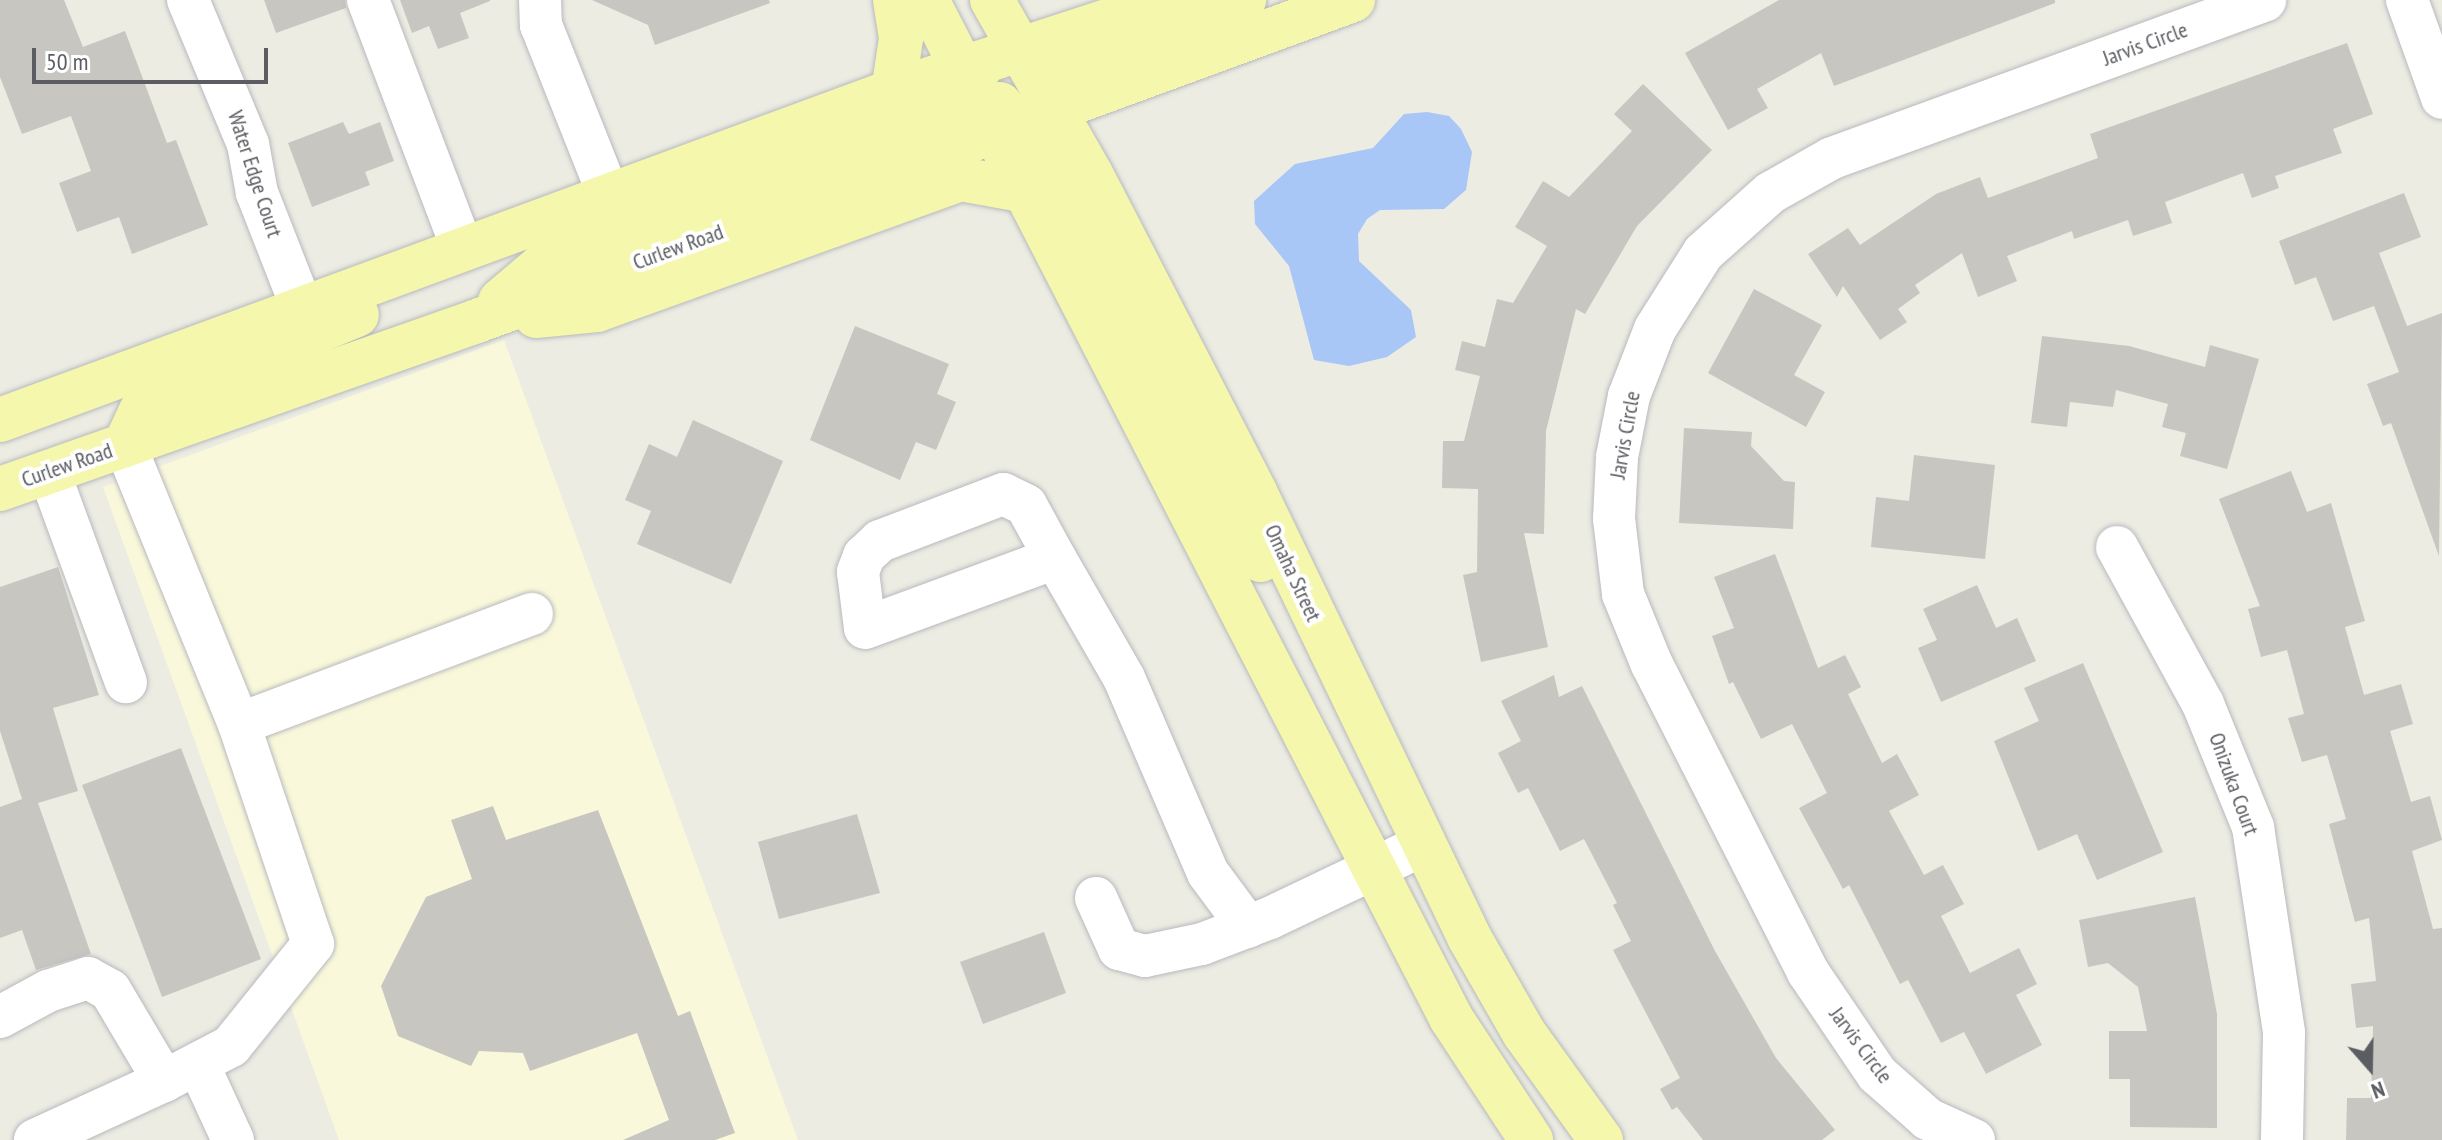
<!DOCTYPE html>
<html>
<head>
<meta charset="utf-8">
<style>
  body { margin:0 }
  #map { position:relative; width:2442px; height:1140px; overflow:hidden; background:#ecece3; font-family:"PT Sans Narrow",sans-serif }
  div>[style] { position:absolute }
  .commercial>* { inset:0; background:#faf8da }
  .water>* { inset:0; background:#a8c6f6 }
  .building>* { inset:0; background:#c7c6c0 }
  .roads { filter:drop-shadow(0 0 2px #b8b9be) drop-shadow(0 0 2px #b8b9be) }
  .minor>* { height:42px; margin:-21px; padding:0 21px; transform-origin:21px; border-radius:21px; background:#fff }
  .major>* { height:44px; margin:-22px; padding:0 22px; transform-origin:22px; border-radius:22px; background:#f5f7ad }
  span { translate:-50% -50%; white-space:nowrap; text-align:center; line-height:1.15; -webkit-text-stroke:8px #fff; paint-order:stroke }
  .street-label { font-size:22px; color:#5b5d62 }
  .north { position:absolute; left:2330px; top:1028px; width:80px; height:80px; -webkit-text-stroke:6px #fff; paint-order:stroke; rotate:160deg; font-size:22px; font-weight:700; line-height:32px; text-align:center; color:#5b5d62 }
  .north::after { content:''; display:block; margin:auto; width:28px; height:36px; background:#5b5d62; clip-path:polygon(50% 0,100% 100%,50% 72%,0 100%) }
  .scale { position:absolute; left:32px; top:48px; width:236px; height:36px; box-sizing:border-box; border:4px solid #5b5d62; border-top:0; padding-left:10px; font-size:24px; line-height:28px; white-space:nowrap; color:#5b5d62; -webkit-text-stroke:6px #fff; paint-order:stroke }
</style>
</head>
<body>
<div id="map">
  <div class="commercial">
    <i style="clip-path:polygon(504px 340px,798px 1140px,339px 1140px,103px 487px)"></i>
  </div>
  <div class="water">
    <i style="clip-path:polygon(1427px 112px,1449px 116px,1461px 129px,1472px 152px,1466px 190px,1444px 209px,1380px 210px,1367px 219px,1358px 234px,1359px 261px,1411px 310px,1416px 337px,1387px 357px,1349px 366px,1314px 360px,1289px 266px,1255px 224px,1254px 201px,1295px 164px,1373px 148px,1404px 114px)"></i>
  </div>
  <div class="building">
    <i style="clip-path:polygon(0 0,64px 0,83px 47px,125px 31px,167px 143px,176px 140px,208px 225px,132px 254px,119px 217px,77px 232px,59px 183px,91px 171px,71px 116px,22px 134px,0 77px)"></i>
    <i style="clip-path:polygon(264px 0,345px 0,346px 8px,276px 33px)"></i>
    <i style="clip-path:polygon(400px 0,490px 0,490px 1px,460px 13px,469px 38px,438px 49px,429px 26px,412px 33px)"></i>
    <i style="clip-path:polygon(592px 0,769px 0,770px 3px,655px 45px,648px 25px)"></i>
    <i style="clip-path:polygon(1779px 0,2055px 0,2055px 3px,1834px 86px,1821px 53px,1757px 89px,1768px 108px,1728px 130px,1685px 53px)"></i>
    <i style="clip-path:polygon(2347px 43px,2373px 114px,2333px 129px,2342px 153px,2275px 176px,2279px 188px,2252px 198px,2243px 173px,2165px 202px,2172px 223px,2133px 236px,2128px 220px,2074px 239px,2072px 231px,2007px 256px,2017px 281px,1978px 297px,1962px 253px,1915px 285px,1920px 293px,1898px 309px,1907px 322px,1880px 340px,1843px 286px,1837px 297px,1808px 254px,1848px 228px,1860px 245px,1936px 194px,1980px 177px,1988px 198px,2098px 158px,2090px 134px)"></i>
    <i style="clip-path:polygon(1643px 84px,1712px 150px,1637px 226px,1585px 314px,1576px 309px,1546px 431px,1544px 534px,1524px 533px,1548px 647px,1481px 662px,1463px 575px,1477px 572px,1478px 489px,1442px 488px,1443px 441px,1464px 441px,1480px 376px,1455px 370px,1462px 341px,1485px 347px,1497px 299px,1513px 303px,1547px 246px,1515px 227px,1543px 181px,1569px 197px,1632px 131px,1614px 114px)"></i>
    <i style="clip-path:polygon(343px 122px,349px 134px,380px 122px,394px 161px,365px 172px,370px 185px,312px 207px,288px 143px)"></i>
    <i style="clip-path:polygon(2404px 193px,2421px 237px,2379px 253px,2407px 326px,2442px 313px,2439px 556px,2391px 423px,2383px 426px,2367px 384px,2399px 372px,2374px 306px,2333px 321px,2316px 277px,2295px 285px,2279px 241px)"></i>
    <i style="clip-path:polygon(1754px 289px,1822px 325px,1794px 375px,1825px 392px,1806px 427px,1708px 373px)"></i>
    <i style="clip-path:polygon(855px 326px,949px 364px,937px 394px,956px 402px,936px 450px,916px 442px,900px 480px,810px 440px)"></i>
    <i style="clip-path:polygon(2042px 336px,2129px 346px,2205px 367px,2210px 345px,2259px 359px,2227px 469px,2180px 456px,2186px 433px,2162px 427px,2168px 404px,2116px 390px,2113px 407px,2070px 402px,2067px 427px,2031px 423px)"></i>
    <i style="clip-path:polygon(693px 420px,783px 461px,731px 584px,637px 544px,651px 511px,625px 500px,649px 444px,677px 457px)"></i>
    <i style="clip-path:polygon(1684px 428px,1752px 432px,1751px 446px,1784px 481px,1795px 482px,1793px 529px,1679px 523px)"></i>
    <i style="clip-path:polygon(1914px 455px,1995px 465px,1985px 559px,1871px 547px,1876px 497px,1909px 501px)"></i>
    <i style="clip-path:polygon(2291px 471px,2307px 512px,2331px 503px,2365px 621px,2345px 627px,2364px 695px,2401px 684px,2413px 724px,2390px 731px,2411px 802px,2430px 796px,2442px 840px,2412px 851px,2433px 929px,2442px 928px,2442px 1140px,2346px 1140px,2347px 1098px,2371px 1098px,2373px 1026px,2356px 1028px,2351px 984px,2376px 981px,2369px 918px,2355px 922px,2329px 824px,2346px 819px,2327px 755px,2302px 762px,2288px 718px,2304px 714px,2287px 650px,2261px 657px,2248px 609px,2260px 606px,2219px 499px)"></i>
    <i style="clip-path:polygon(1775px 554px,1818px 668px,1845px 655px,1861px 687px,1848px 694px,1882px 763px,1897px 754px,1919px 795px,1889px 811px,1924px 875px,1943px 865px,1964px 904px,1941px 916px,1970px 973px,2019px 948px,2037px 984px,2016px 995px,2042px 1045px,1986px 1074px,1964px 1032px,1941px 1043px,1908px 980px,1900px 984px,1849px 885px,1843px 889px,1799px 808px,1827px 793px,1792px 724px,1761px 739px,1733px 682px,1729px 684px,1712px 636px,1734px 628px,1714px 577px)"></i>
    <i style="clip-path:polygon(58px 567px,99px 695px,53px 708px,78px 791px,38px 803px,91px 954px,36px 970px,22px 930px,0 938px,0 807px,22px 799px,0 731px,0 587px)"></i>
    <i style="clip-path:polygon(1977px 585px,1996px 628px,2017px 618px,2036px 661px,1941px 702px,1918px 648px,1937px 640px,1923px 609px)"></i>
    <i style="clip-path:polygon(2083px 663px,2163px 852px,2097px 880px,2077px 834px,2038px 851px,1994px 741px,2039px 721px,2024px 688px)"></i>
    <i style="clip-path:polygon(1554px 675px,1559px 697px,1582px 686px,1715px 951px,1776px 1058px,1835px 1130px,1822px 1140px,1703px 1140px,1677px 1107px,1672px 1110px,1660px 1089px,1680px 1078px,1613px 950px,1631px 941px,1613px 905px,1617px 903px,1584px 839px,1560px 851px,1528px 788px,1518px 793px,1498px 753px,1521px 741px,1501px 701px)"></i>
    <i style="clip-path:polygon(181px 748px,261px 959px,162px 997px,82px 785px)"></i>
    <i style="clip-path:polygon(493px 806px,506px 840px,598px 810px,678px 1016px,690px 1011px,735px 1133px,715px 1140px,623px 1140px,669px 1120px,637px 1033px,530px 1071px,523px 1053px,479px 1051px,471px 1066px,398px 1036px,381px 986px,426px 897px,472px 879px,451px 820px)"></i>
    <i style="clip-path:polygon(857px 814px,880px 893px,779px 919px,758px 842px)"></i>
    <i style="clip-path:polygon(2195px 897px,2217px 1014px,2217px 1128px,2130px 1127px,2130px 1079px,2109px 1079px,2109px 1031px,2147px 1031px,2138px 987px,2108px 963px,2088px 967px,2079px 920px)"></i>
    <i style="clip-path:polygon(1044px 932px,1066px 993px,983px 1024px,960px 962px)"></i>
  </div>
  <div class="roads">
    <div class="minor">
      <i style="left:188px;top:0;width:156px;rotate:67.4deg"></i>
      <i style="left:248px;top:144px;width:50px;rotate:79.6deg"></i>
      <i style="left:257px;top:193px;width:120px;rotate:68.6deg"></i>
      <i style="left:368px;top:0;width:264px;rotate:69.2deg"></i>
      <i style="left:540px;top:0;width:25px;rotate:88deg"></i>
      <i style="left:541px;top:25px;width:181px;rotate:68.3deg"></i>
      <i style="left:2407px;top:0;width:104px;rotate:70.3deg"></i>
      <i style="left:125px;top:445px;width:301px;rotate:67.8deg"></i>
      <i style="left:239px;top:724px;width:313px;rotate:-20.6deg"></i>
      <i style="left:49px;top:472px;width:224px;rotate:69.9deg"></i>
      <i style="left:2117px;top:547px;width:179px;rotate:61.3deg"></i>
      <i style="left:2203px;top:704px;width:133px;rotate:67.9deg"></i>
      <i style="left:2253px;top:827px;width:208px;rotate:81.4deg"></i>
      <i style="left:2284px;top:1033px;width:107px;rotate:91.1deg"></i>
      <i style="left:1055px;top:558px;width:60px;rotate:-118.7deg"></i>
      <i style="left:1026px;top:505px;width:25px;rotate:-154deg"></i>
      <i style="left:1003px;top:494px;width:132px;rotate:159.1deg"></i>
      <i style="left:880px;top:541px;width:22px;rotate:137deg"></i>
      <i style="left:864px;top:556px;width:17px;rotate:111deg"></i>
      <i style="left:858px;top:572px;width:56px;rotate:82.9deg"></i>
      <i style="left:865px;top:628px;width:202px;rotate:-20.2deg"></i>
      <i style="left:1055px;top:558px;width:138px;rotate:60.1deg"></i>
      <i style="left:1124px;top:678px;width:212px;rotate:66.7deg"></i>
      <i style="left:1208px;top:873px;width:67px;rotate:53.5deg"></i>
      <i style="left:1096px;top:898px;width:56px;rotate:65.7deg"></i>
      <i style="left:1119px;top:949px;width:27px;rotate:15deg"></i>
      <i style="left:1145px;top:956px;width:58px;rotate:-11.9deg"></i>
      <i style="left:1202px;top:944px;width:73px;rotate:-20.9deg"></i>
      <i style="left:1270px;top:918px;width:167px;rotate:-25.5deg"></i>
      <i style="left:0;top:1017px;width:55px;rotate:-28.4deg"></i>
      <i style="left:48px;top:991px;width:42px;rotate:-18deg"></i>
      <i style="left:88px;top:978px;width:25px;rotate:29deg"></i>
      <i style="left:110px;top:990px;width:106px;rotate:59.3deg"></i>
      <i style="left:164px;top:1081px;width:142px;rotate:155.4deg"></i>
      <i style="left:198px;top:1064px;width:84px;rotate:65.3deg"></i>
      <i style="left:164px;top:1081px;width:76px;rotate:-27.6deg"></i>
      <i style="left:231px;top:1046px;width:131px;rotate:-51.2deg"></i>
      <i style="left:313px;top:944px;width:232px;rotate:-108.6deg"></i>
      <i style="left:1974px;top:1140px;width:51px;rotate:-155.5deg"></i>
      <i style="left:1928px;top:1119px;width:68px;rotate:-138.6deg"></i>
      <i style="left:1877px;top:1074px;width:123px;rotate:-124.1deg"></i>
      <i style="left:1808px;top:972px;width:344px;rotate:-116.9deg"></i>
      <i style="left:1652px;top:665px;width:77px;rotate:-112.2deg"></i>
      <i style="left:1623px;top:594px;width:76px;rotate:-96.8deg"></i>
      <i style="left:1614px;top:519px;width:62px;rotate:-87.2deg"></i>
      <i style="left:1617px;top:457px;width:62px;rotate:-78.9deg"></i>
      <i style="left:1629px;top:396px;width:72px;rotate:-68.8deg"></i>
      <i style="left:1655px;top:329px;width:90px;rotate:-57.7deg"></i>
      <i style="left:1703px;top:253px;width:90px;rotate:-41.8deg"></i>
      <i style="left:1770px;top:193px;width:71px;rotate:-29.4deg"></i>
      <i style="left:1832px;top:158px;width:461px;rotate:-20deg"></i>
    </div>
    <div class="major">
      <i style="left:895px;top:0;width:39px;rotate:81deg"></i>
      <i style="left:901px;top:39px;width:53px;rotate:98.7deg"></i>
      <i style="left:893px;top:91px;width:26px;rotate:-9deg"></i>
      <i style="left:927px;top:0;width:1145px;rotate:62.76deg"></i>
      <i style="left:1451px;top:1018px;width:146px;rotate:56.7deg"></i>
      <i style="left:992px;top:0;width:200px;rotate:60.4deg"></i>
      <i style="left:1091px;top:174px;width:358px;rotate:62.7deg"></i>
      <i style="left:1255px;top:492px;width:494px;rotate:64.3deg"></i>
      <i style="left:1469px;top:937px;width:111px;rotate:60.2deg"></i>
      <i style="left:1524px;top:1033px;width:132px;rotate:54.3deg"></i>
      <i style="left:1000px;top:104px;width:71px;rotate:48.4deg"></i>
      <i style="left:1047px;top:157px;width:456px;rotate:62.1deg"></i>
      <i style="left:500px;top:301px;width:60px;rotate:-40.3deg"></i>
      <i style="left:546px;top:262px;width:383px;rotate:-19.9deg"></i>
      <i style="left:906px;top:132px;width:47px;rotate:-27.6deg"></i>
      <i style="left:948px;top:110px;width:30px;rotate:-45deg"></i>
      <i style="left:969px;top:89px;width:27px;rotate:-63deg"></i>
      <i style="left:536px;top:316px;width:61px;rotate:-5.6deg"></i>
      <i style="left:597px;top:310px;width:386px;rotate:-19.8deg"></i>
      <i style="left:960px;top:179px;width:63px;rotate:10.1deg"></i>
      <i style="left:1022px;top:190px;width:74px;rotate:-82.2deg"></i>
      <i style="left:1032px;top:117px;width:54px;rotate:-53.3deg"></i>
      <i style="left:1064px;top:74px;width:31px;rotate:-36deg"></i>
      <i style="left:1089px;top:56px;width:165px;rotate:-19.9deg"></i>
      <i style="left:0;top:420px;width:952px;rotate:-20.22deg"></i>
      <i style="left:893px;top:91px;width:293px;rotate:-18.1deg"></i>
      <i style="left:125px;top:445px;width:38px;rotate:-65deg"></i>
      <i style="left:141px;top:411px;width:25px;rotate:-37deg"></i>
      <i style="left:161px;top:396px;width:212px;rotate:-22.5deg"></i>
      <i style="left:0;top:489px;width:506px;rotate:-19.4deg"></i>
      <i style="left:477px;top:321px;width:933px;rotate:-20.12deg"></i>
    </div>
  </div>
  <div class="street-label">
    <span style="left:2145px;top:44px;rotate:-20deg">Jarvis Circle</span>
    <span style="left:255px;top:174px;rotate:72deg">Water Edge Court</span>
    <span style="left:678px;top:247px;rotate:-20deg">Curlew Road</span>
    <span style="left:1625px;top:435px;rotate:-80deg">Jarvis Circle</span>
    <span style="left:67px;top:465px;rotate:-19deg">Curlew Road</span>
    <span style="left:1293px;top:573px;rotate:65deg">Omaha Street</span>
    <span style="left:2234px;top:784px;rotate:70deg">Onizuka Court</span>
    <span style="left:1861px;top:1045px;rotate:53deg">Jarvis Circle</span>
  </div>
  <div class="north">N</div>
  <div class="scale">50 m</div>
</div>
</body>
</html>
